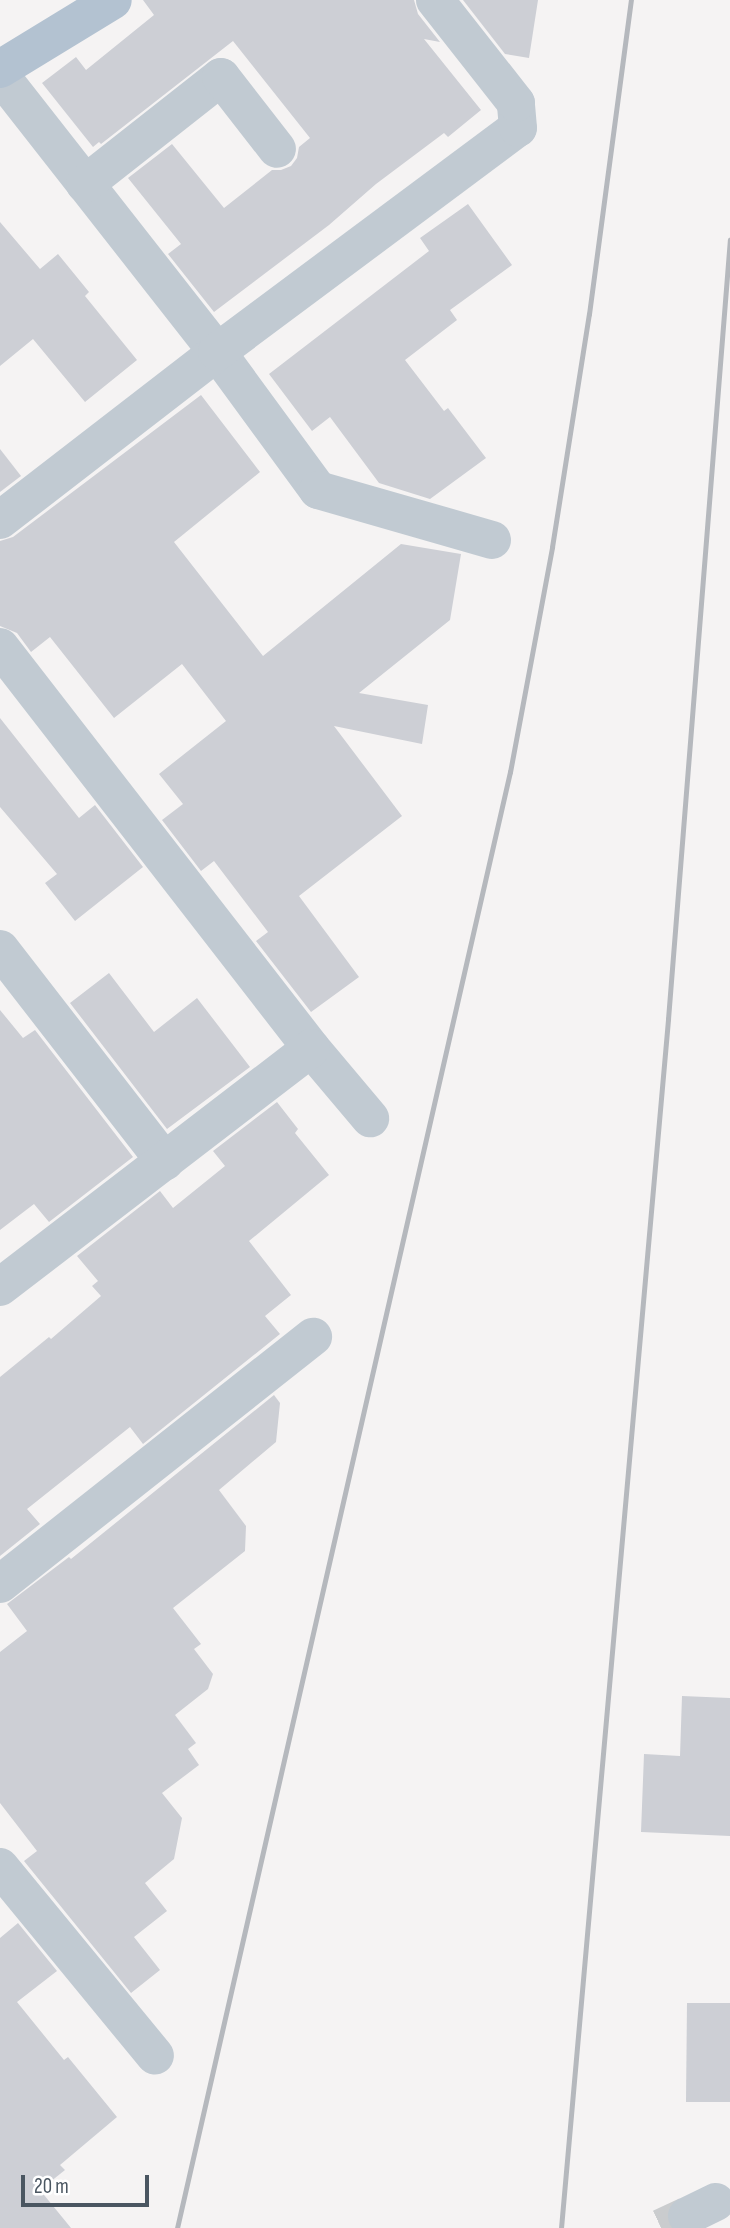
<!DOCTYPE html>
<html>
<head>
<meta charset="utf-8">
<style>
  body { margin:0 }
  #map { position:relative; width:730px; height:2228px; overflow:hidden; background:#f5f3f3; font-family:"Sofia Sans Condensed",sans-serif }
  div>[style] { position:absolute }
  .building>* { inset:0; background:#cdcfd5 }
  .minor-tunnel>* { height:38px; margin-top:-19px; transform-origin:0; background:repeating-linear-gradient(90deg,#caccce 0 38px,transparent 0 57px) }
  .minor>* { height:38px; margin:-19px; padding:0 19px; transform-origin:19px; border-radius:19px; background:#c1cad2 }
  .major>* { height:38px; margin:-19px; padding:0 19px; transform-origin:19px; border-radius:19px; background:#b3c2d1 }
  .rail>* { height:5px; margin:-2.5px; padding:0 2.5px; transform-origin:2.5px; border-radius:2.5px; background:#b5b8bd }
  span { translate:-50% -50%; white-space:nowrap; text-align:center; line-height:1.15; -webkit-text-stroke:6px #fff; paint-order:stroke }
  .scale { position:absolute; left:21px; top:2175px; width:128px; height:32px; box-sizing:border-box; border:4px solid #4a5661; border-top:0; padding-left:9px; font-size:21px; line-height:24px; white-space:nowrap; color:#4a5661; -webkit-text-stroke:5px #fff; paint-order:stroke }
</style>
</head>
<body>
<div id="map">
  <div class="building">
    <i style="clip-path:polygon(143px 0,414px 0,418px 14px,440px 42px,424px 39px,481px 110px,448px 137px,444px 133px,376px 184px,329px 225px,214px 312px,168px 254px,181px 244px,128px 178px,172px 144px,224px 208px,272px 170px,281px 170px,291px 166px,297px 158px,299px 147px,310px 138px,233px 41px,101px 144px,99px 142px,93px 147px,42px 83px,76px 57px,86px 70px,154px 15px)"></i>
    <i style="clip-path:polygon(463px 0,538px 0,529px 58px,505px 54px)"></i>
    <i style="clip-path:polygon(468px 204px,512px 265px,450px 310px,457px 320px,405px 360px,444px 411px,448px 408px,486px 458px,430px 499px,379px 483px,330px 417px,312px 431px,269px 374px,429px 251px,420px 238px)"></i>
    <i style="clip-path:polygon(0 222px,40px 269px,58px 254px,89px 292px,85px 296px,137px 360px,85px 402px,33px 339px,0 366px)"></i>
    <i style="clip-path:polygon(201px 395px,260px 472px,174px 542px,263px 656px,401px 544px,461px 554px,450px 620px,359px 693px,428px 705px,422px 744px,334px 726px,402px 816px,299px 896px,359px 977px,311px 1012px,256px 941px,268px 932px,214px 861px,201px 871px,162px 820px,183px 804px,159px 774px,226px 721px,182px 664px,114px 718px,50px 637px,31px 652px,17px 633px,0 626px,0 541px,13px 537px)"></i>
    <i style="clip-path:polygon(0 449px,21px 476px,0 492px)"></i>
    <i style="clip-path:polygon(0 718px,79px 818px,95px 805px,143px 867px,75px 921px,45px 883px,57px 874px,0 807px)"></i>
    <i style="clip-path:polygon(109px 973px,154px 1032px,197px 998px,250px 1067px,167px 1129px,70px 1003px)"></i>
    <i style="clip-path:polygon(0 1010px,23px 1038px,35px 1030px,133px 1157px,49px 1222px,34px 1204px,0 1230px)"></i>
    <i style="clip-path:polygon(277px 1102px,298px 1129px,295px 1133px,329px 1175px,249px 1241px,291px 1295px,265px 1316px,280px 1334px,143px 1444px,130px 1427px,27px 1509px,40px 1524px,0 1556px,0 1377px,49px 1337px,51px 1339px,101px 1296px,92px 1286px,98px 1281px,77px 1256px,160px 1191px,173px 1208px,225px 1166px,213px 1151px)"></i>
    <i style="clip-path:polygon(274px 1395px,280px 1403px,276px 1442px,219px 1490px,246px 1526px,245px 1551px,173px 1608px,201px 1644px,194px 1649px,213px 1674px,208px 1689px,175px 1715px,196px 1743px,188px 1749px,199px 1765px,162px 1793px,182px 1818px,174px 1859px,145px 1883px,167px 1911px,134px 1937px,160px 1970px,131px 1993px,24px 1861px,37px 1851px,0 1803px,0 1652px,27px 1631px,7px 1604px,69px 1557px,71px 1559px)"></i>
    <i style="clip-path:polygon(682px 1696px,730px 1698px,730px 1836px,641px 1832px,644px 1754px,680px 1756px)"></i>
    <i style="clip-path:polygon(18px 1923px,57px 1971px,17px 2002px,64px 2060px,68px 2057px,117px 2117px,60px 2165px,65px 2170px,40px 2190px,71px 2228px,0 2228px,0 1938px)"></i>
    <i style="clip-path:polygon(687px 2003px,730px 2003px,730px 2102px,686px 2102px)"></i>
  </div>
  <div class="minor-tunnel">
    <i style="left:661px;top:2228px;width:29px;rotate:-25deg"></i>
  </div>
  <div class="minor">
    <i style="left:0;top:75px;width:352px;rotate:51.9deg"></i>
    <i style="left:217px;top:352px;width:171px;rotate:53.8deg"></i>
    <i style="left:318px;top:490px;width:181px;rotate:16deg"></i>
    <i style="left:85px;top:184px;width:173px;rotate:-38.2deg"></i>
    <i style="left:221px;top:77px;width:91px;rotate:52.1deg"></i>
    <i style="left:0;top:520px;width:274px;rotate:-37.7deg"></i>
    <i style="left:217px;top:352px;width:375px;rotate:-36.7deg"></i>
    <i style="left:518px;top:128px;width:25px;rotate:-95deg"></i>
    <i style="left:516px;top:103px;width:131px;rotate:-128.2deg"></i>
    <i style="left:0;top:647px;width:507px;rotate:52.2deg"></i>
    <i style="left:311px;top:1048px;width:92px;rotate:49.9deg"></i>
    <i style="left:0;top:949px;width:269px;rotate:52.2deg"></i>
    <i style="left:0;top:1287px;width:392px;rotate:-37.5deg"></i>
    <i style="left:0;top:1584px;width:399px;rotate:-38.3deg"></i>
    <i style="left:0;top:1867px;width:244px;rotate:50.6deg"></i>
    <i style="left:687px;top:2216px;width:32px;rotate:-26deg"></i>
  </div>
  <div class="major">
    <i style="left:0;top:69px;width:132px;rotate:-31.4deg"></i>
  </div>
  <div class="rail">
    <i style="left:177px;top:2228px;width:1494px;rotate:-77.12deg"></i>
    <i style="left:510px;top:772px;width:229px;rotate:-79.4deg"></i>
    <i style="left:552px;top:547px;width:236px;rotate:-81deg"></i>
    <i style="left:589px;top:314px;width:317px;rotate:-82.4deg"></i>
    <i style="left:561px;top:2228px;width:1214px;rotate:-84.94deg"></i>
    <i style="left:668px;top:1019px;width:782px;rotate:-85.46deg"></i>
  </div>
  <div class="scale">20 m</div>
</div>
</body>
</html>
